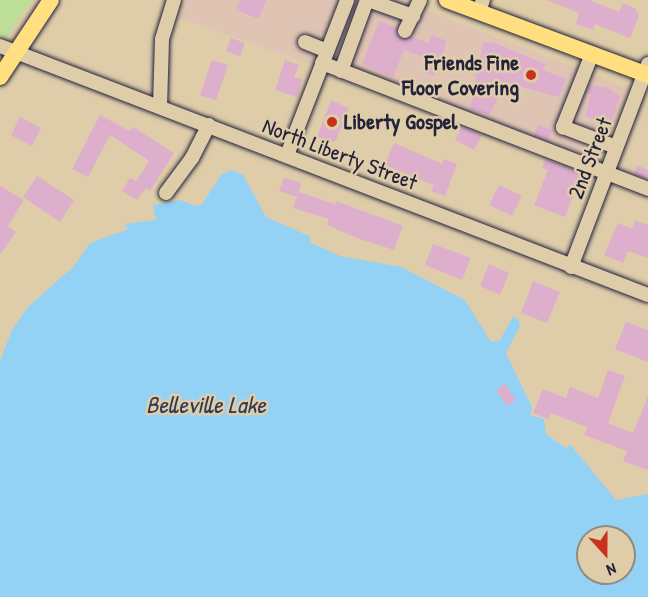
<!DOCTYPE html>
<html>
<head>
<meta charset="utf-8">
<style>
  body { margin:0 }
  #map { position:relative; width:648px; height:597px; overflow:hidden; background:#dfcdaa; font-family:"Patrick Hand",sans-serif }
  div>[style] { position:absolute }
  .built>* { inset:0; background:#dfc4b4 }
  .green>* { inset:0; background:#bcde97 }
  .water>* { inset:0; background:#93d2f4 }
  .building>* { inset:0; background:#deaecd }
  .roads { filter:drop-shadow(0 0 2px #22223b) drop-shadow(0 0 2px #22223b) }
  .minor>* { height:14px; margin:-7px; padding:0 7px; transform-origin:7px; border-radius:7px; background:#dfcdaa }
  .major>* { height:16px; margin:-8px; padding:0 8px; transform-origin:8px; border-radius:8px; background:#ffdf80 }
  .dots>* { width:16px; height:16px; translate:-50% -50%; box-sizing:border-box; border:3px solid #dfcdaa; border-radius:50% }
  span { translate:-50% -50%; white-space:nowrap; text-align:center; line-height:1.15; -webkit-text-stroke:5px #dfcdaa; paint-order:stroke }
  .poi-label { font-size:22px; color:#22223b; font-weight:700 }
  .right { translate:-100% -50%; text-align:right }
  .left { translate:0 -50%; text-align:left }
  .street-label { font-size:22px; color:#22223b }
  .water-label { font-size:24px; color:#333c57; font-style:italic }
  .north { position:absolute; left:576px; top:525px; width:60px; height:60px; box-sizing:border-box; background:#dfcdaa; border:2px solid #93897e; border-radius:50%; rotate:159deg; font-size:16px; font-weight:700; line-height:24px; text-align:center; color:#22223b }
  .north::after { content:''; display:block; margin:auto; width:21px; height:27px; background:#c8321e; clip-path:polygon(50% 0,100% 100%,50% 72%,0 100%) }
</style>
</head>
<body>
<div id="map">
  <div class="built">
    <i style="clip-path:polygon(186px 0,400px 0,629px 89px,599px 165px,179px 18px)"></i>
  </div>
  <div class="green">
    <i style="clip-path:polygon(0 0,32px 0,6px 38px,0 36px)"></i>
  </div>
  <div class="water">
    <i style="clip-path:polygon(evenodd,232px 170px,243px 175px,266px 217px,311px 237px,309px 242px,340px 256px,401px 267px,465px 300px,491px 342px,500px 340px,513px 317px,518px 319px,520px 326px,506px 353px,532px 407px,530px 415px,544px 419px,546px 434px,567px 449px,570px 444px,616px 500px,648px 494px,648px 597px,0 597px,0 361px,12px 330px,28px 307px,74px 266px,90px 243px,128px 229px,124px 224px,156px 220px,153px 205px,180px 200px,196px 206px,202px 204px,222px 174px,232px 170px,588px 537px,624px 537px,624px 573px,588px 573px,588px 537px)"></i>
  </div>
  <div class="building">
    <i style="clip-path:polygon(240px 0,266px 0,259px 19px,236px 10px)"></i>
    <i style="clip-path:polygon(547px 0,589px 0,619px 12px,623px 3px,636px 9px,639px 16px,630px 38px,595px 24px,593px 30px,576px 24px,579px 13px)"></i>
    <i style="clip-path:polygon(379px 21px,397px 28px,402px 39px,412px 37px,429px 43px,431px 35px,447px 41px,434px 76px,422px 72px,427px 58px,404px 50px,393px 77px,362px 64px)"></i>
    <i style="clip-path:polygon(231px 38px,245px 43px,240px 56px,226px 51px)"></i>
    <i style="clip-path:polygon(483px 42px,495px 43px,545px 64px,543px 70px,566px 79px,559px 97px,506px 83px,489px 115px,470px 109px)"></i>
    <i style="clip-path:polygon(212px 60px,228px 65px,216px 100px,200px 95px)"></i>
    <i style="clip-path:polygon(285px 60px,299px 65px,294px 77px,302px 79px,297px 97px,275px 90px)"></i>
    <i style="clip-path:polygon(589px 85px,608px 88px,620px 96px,610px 125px,585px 116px,591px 95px,586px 93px)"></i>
    <i style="clip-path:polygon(331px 100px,349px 108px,335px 142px,317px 137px)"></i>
    <i style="clip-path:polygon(100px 115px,130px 131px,133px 127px,174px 153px,150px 191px,146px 188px,137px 200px,122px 191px,130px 178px,136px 181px,149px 161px,110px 135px,88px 177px,72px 169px)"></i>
    <i style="clip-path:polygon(20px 117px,41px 128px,32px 146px,11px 135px)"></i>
    <i style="clip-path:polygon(538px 125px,552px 130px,548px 141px,534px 135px)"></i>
    <i style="clip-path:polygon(462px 127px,482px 135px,474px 150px,455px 140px)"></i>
    <i style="clip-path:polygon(394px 143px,442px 164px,444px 159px,457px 164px,445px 196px,431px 191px,434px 185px,385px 165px)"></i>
    <i style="clip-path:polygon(545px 159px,582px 173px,565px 217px,534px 205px,548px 170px,542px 168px)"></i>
    <i style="clip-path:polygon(637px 165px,648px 170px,647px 179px,634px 174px)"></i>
    <i style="clip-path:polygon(37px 176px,74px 200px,60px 222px,23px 197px)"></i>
    <i style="clip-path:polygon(284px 178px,301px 183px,299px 192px,335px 204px,336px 201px,403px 226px,394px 250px,357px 238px,327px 225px,329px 219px,293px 208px,297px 197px,279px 191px)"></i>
    <i style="clip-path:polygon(499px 185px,522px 196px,512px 216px,489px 205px)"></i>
    <i style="clip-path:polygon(0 186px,24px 200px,8px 226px,16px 232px,0 255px)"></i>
    <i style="clip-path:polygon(635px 220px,648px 225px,648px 258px,628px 251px,623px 263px,604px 255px,618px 223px,632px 229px)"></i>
    <i style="clip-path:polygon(433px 244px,471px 258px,462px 280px,425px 265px)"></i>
    <i style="clip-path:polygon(489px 264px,509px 273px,500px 295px,480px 286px)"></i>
    <i style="clip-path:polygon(533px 281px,560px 292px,547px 323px,521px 313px)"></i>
    <i style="clip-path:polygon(626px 322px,648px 330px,648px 362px,615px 349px)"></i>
    <i style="clip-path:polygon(608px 370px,625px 376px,608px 423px,633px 433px,648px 396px,648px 470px,623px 461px,627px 451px,584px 435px,587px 427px,551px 413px,548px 419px,533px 413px,543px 389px,566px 398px,570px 387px,598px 398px)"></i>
    <i style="clip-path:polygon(505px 384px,516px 400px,507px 406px,496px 390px)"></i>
  </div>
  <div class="roads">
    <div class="minor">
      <i style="left:368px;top:0;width:48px;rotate:19.6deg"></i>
      <i style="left:479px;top:12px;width:13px;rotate:-72deg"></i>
      <i style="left:405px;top:31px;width:34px;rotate:-64deg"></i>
      <i style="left:305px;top:42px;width:24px;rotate:22deg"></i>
      <i style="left:0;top:46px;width:694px;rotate:21.02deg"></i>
      <i style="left:592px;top:54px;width:79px;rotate:111.7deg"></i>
      <i style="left:563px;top:127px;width:57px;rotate:20.7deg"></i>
      <i style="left:322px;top:63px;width:350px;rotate:21.1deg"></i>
      <i style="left:341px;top:71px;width:76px;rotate:-69.9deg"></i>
      <i style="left:160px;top:107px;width:68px;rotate:-88.3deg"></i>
      <i style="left:162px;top:39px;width:41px;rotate:-72.9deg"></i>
      <i style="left:287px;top:155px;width:166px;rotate:-68.8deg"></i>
      <i style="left:166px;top:193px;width:44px;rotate:-53.4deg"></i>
      <i style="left:192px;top:158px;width:37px;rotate:-63deg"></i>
      <i style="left:571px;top:267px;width:217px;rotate:-69.2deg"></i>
    </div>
    <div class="major">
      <i style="left:447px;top:0;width:215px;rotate:20.5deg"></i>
      <i style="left:0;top:77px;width:92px;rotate:-56.5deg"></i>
    </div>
  </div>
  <div class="dots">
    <i style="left:531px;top:75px;background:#c8321e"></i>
    <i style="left:332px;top:122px;background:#c8321e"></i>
  </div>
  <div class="poi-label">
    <span class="right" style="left:519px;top:75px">Friends Fine<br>Floor Covering</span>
    <span class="left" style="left:344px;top:122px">Liberty Gospel</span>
  </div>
  <div class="street-label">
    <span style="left:340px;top:154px;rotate:21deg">North Liberty Street</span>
    <span style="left:590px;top:158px;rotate:-69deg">2nd Street</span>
  </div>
  <div class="water-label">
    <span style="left:206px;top:405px">Belleville Lake</span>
  </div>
  <div class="north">N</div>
</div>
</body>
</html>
